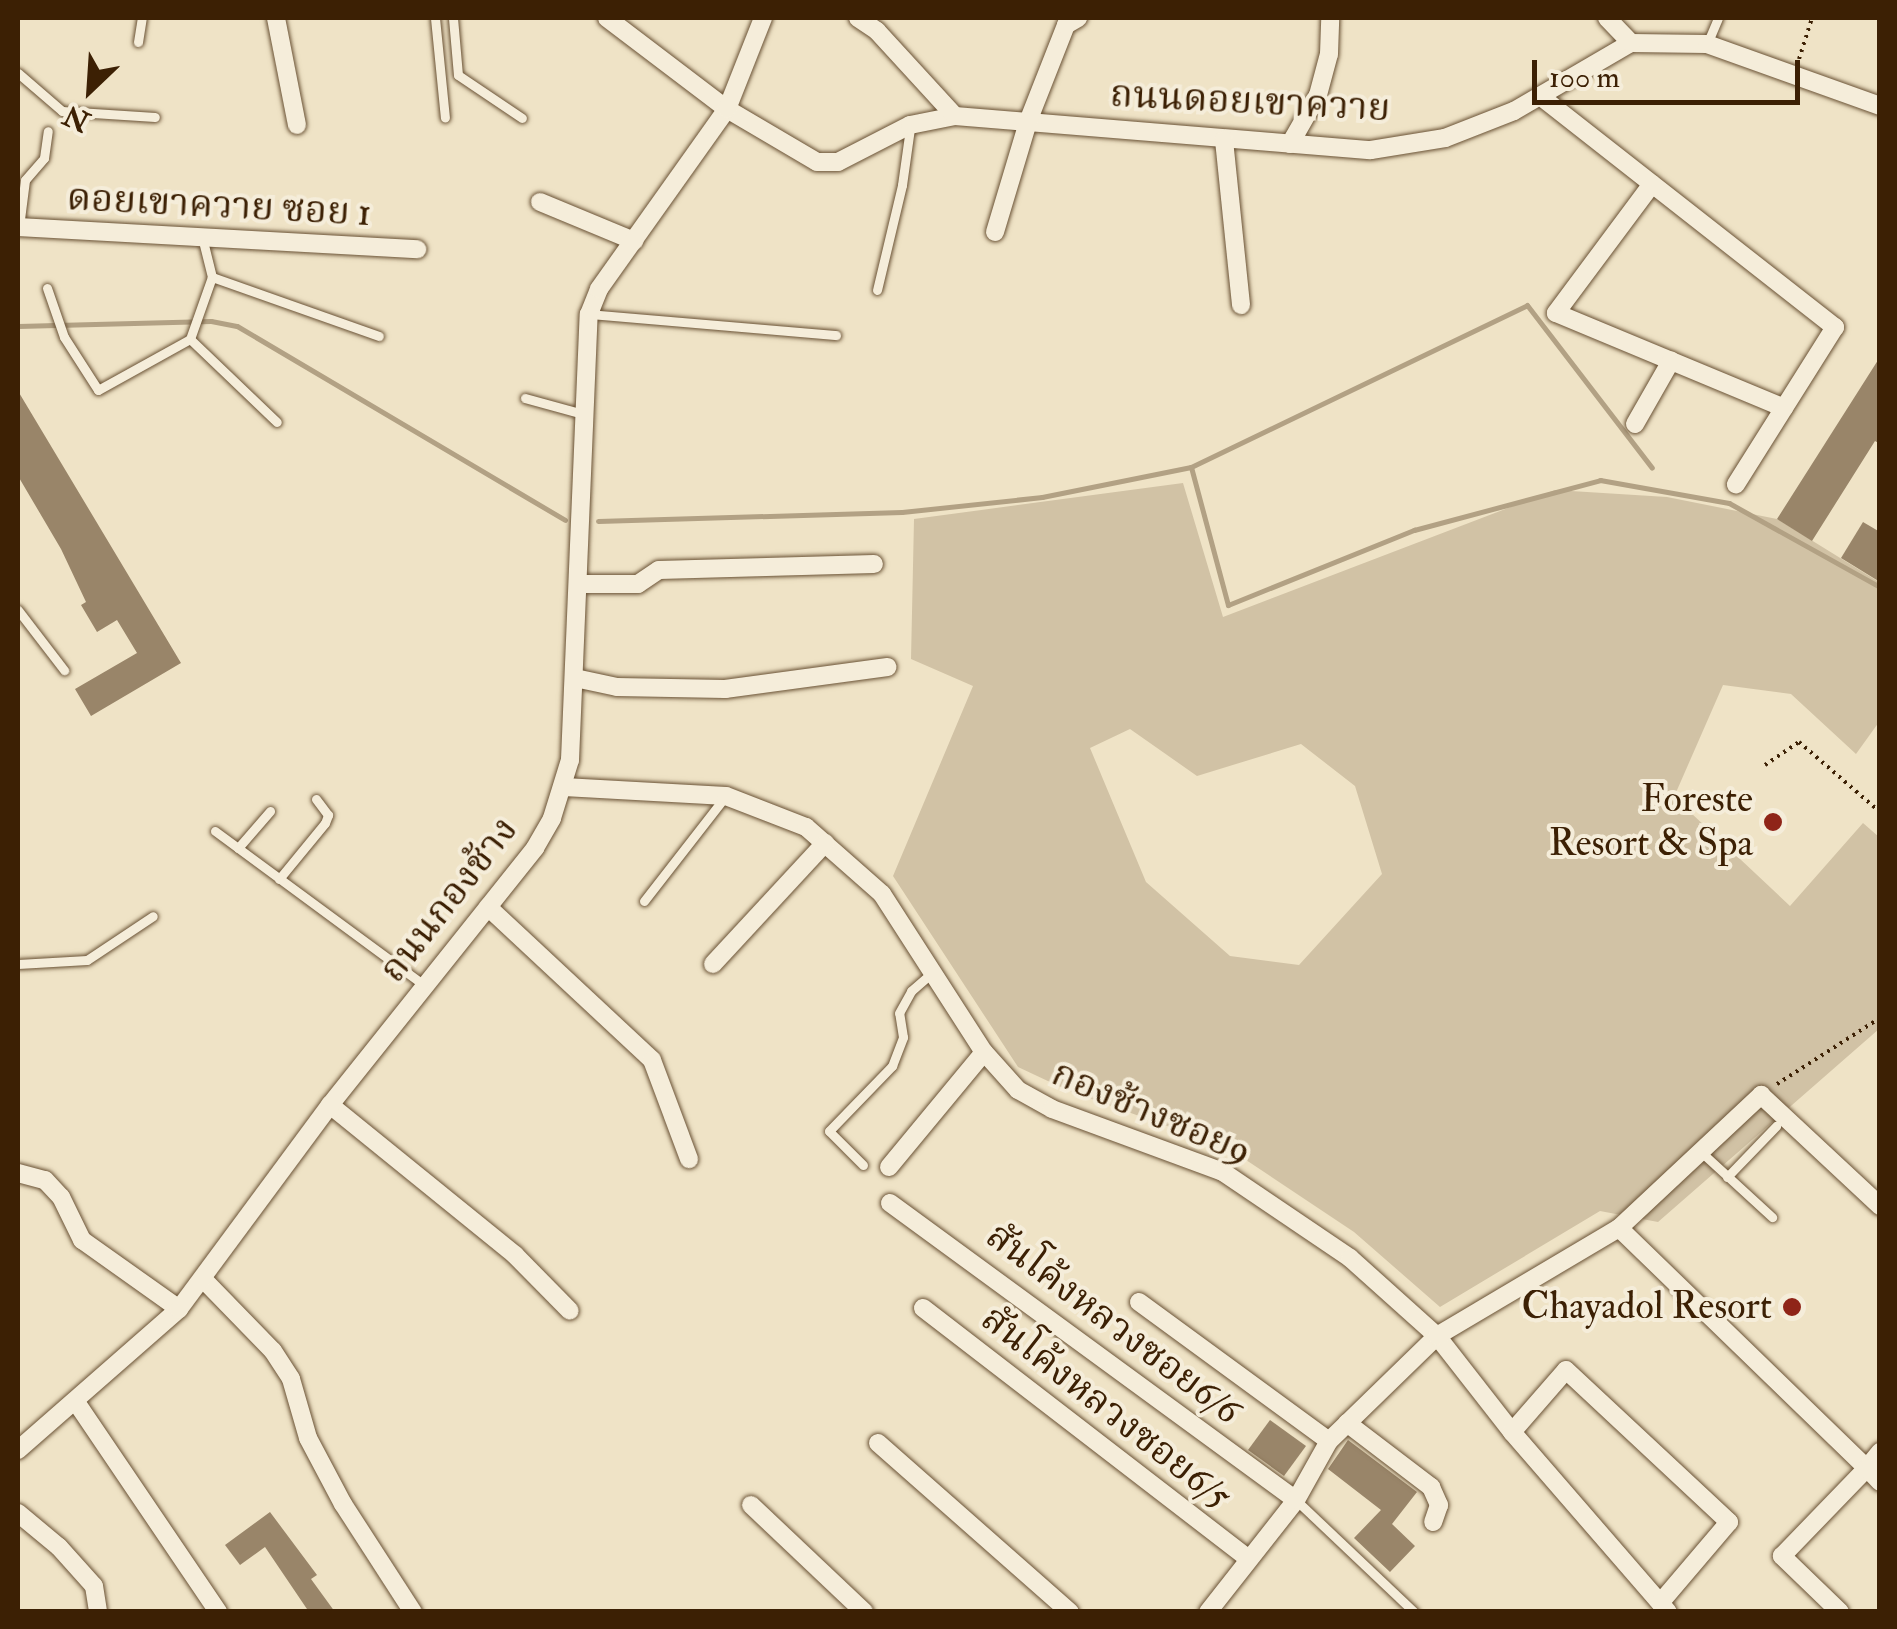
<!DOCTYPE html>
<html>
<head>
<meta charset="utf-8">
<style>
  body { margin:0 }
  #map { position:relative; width:1897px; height:1629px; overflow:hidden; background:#efe3c6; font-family:"IM FELL Double Pica","Noto Serif Thai",serif }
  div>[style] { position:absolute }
  .green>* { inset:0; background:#d1c2a5 }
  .stream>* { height:5px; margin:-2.5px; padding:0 2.5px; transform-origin:2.5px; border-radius:2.5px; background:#b2a184 }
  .building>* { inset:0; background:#998569 }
  .path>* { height:4px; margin-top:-2px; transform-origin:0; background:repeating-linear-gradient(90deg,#3c2004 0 2.5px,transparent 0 7.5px) }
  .roads { filter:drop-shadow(0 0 2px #695134) drop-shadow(0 0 2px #695134) }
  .service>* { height:9px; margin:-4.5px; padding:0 4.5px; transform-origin:4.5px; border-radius:4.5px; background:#f5edda }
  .minor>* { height:18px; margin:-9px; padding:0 9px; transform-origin:9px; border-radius:9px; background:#f5edda }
  .dots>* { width:28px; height:28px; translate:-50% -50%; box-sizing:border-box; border:5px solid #f5edda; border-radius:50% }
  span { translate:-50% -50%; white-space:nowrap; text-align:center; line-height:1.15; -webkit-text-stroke:8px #f5edda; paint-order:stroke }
  .street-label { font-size:38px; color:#3c2004 }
  .poi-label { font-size:38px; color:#3c2004 }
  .right { translate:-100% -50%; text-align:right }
  .frame { position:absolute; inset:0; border:20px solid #3c2004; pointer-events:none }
  .north { position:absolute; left:40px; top:40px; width:100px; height:100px; -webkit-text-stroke:8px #f5edda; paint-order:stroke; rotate:205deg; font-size:28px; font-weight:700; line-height:40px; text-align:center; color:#3c2004 }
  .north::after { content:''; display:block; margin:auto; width:35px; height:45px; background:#3c2004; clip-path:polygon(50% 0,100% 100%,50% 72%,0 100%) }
  .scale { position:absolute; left:1532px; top:60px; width:268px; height:45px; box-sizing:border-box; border:5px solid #3c2004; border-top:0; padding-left:12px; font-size:30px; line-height:35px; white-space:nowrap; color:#3c2004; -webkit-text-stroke:8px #f5edda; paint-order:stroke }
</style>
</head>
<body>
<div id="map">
  <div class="green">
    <i style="clip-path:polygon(evenodd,1183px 483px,1223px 617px,1555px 490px,1667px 497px,1777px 519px,1879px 582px,1879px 722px,1856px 754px,1791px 694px,1723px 685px,1674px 797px,1790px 906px,1863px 823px,1879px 837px,1879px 1029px,1658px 1222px,1600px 1211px,1440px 1307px,1354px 1232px,1228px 1148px,1067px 1090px,1018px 1067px,893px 876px,973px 686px,911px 659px,914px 519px,1183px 483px,1130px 729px,1197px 776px,1301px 744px,1355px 786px,1382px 874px,1299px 965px,1230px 956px,1146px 882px,1090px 748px,1130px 729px)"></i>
  </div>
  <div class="stream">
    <i style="left:18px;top:326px;width:193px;rotate:-1.5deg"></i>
    <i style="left:211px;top:321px;width:26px;rotate:11deg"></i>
    <i style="left:237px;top:326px;width:381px;rotate:30.6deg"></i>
    <i style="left:1191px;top:467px;width:143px;rotate:75deg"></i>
    <i style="left:1228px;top:605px;width:201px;rotate:-22deg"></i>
    <i style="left:1414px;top:530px;width:193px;rotate:-15deg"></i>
    <i style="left:1600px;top:480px;width:131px;rotate:10.1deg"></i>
    <i style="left:1729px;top:503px;width:173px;rotate:29.1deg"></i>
    <i style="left:598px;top:521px;width:304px;rotate:-1.7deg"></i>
    <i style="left:902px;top:512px;width:141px;rotate:-6.1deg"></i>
    <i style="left:1042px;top:497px;width:152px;rotate:-11.4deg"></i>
    <i style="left:1191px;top:467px;width:373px;rotate:-25.7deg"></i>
    <i style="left:1527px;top:305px;width:205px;rotate:52.5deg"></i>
  </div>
  <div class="building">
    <i style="clip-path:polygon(1880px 357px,1880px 444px,1875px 441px,1812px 541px,1777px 519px)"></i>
    <i style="clip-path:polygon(18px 391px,181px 663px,91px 716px,75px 689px,137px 653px,117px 620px,97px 632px,81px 605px,86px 602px,61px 549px,18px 476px)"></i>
    <i style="clip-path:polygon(1863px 522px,1880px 532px,1880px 582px,1841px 558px)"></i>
    <i style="clip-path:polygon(1270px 1420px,1306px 1446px,1284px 1476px,1248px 1450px)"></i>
    <i style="clip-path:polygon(1348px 1440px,1417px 1492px,1392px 1524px,1415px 1546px,1390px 1572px,1354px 1538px,1381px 1510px,1328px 1469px)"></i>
    <i style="clip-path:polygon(270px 1512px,317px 1575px,311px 1579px,335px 1612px,309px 1612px,265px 1547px,240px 1565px,225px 1545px)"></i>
  </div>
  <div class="path">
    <i style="left:1799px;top:59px;width:43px;rotate:-72.4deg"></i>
    <i style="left:1765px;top:765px;width:41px;rotate:-34.1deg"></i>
    <i style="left:1799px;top:742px;width:107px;rotate:40.8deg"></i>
    <i style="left:1777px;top:1084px;width:122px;rotate:-32.7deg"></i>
  </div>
  <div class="roads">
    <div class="service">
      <i style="left:435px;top:18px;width:100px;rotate:84.3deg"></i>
      <i style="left:453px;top:18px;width:57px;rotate:85deg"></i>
      <i style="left:458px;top:75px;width:77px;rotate:33.9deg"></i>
      <i style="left:138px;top:42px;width:24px;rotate:-81deg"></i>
      <i style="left:1707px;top:44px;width:28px;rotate:-67deg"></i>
      <i style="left:18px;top:73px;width:58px;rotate:40.8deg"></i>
      <i style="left:62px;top:111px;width:93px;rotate:3.7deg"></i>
      <i style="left:19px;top:227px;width:47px;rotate:-82.7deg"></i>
      <i style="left:25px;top:180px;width:29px;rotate:-49deg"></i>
      <i style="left:44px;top:158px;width:27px;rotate:-82deg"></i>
      <i style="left:212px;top:277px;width:177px;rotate:19.5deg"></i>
      <i style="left:47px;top:288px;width:52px;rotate:70.9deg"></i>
      <i style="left:64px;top:337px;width:63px;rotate:57.3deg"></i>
      <i style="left:98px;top:390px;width:105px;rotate:-29deg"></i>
      <i style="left:190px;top:339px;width:66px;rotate:-70.5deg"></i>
      <i style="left:212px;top:277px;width:38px;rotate:-104deg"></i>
      <i style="left:877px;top:290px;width:108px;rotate:-76.6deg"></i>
      <i style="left:902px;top:185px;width:58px;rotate:-82deg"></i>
      <i style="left:589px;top:314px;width:248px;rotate:4.9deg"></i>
      <i style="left:190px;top:339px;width:120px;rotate:43.7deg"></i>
      <i style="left:525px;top:398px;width:60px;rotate:15.4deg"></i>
      <i style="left:18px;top:610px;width:76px;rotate:52.5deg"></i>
      <i style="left:215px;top:831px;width:261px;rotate:36.4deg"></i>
      <i style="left:238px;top:848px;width:49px;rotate:-49.1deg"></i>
      <i style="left:279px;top:879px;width:72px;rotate:-50.6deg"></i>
      <i style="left:325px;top:823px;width:9px;rotate:-69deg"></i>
      <i style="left:328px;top:815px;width:20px;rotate:-127deg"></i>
      <i style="left:644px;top:901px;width:132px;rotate:-52.1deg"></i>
      <i style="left:18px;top:964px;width:69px;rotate:-3.3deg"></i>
      <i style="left:87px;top:960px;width:79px;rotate:-33.7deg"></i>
      <i style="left:1700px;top:1151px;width:98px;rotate:42.5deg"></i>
      <i style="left:863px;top:1165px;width:48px;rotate:-135deg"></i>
      <i style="left:829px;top:1131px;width:91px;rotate:-45.9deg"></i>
      <i style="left:892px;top:1066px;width:31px;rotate:-69deg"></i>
      <i style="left:903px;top:1037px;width:24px;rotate:-99deg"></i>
      <i style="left:899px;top:1013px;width:25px;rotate:-61deg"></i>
      <i style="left:911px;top:991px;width:28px;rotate:-41deg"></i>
      <i style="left:1727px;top:1177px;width:71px;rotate:-46.1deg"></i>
      <i style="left:1296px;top:1500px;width:163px;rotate:43.5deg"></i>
    </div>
    <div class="minor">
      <i style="left:276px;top:18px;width:109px;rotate:78.9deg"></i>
      <i style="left:607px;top:18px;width:151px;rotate:37.2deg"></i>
      <i style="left:727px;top:109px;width:104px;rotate:30.5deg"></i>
      <i style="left:817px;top:162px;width:21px"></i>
      <i style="left:838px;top:162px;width:81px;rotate:-27.2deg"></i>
      <i style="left:910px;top:125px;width:46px;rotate:-11.3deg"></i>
      <i style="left:955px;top:116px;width:417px;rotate:4.7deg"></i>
      <i style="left:1371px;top:150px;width:75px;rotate:-9.2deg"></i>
      <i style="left:1445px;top:138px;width:74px;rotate:-21.4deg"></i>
      <i style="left:1514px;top:111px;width:135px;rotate:-30.2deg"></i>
      <i style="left:1631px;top:43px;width:76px;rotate:0.8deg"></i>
      <i style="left:1707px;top:44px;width:184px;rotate:19.7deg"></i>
      <i style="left:858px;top:18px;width:23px;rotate:34deg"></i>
      <i style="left:877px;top:31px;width:115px;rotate:47.5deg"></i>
      <i style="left:1607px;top:18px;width:35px;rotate:46deg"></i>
      <i style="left:1540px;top:96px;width:375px;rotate:38.1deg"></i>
      <i style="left:1835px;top:327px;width:186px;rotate:122.2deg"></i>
      <i style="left:1224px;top:140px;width:166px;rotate:84.1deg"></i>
      <i style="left:1290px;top:144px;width:56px;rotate:-60.3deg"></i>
      <i style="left:1318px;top:95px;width:42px;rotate:-75deg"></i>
      <i style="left:1329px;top:54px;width:36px;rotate:-88deg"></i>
      <i style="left:1652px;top:184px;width:161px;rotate:126.7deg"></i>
      <i style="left:1556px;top:313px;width:247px;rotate:22.6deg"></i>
      <i style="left:540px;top:202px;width:102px;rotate:22.5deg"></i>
      <i style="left:18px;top:227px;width:400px;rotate:3.2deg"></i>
      <i style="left:995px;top:232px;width:118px;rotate:-73.3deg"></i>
      <i style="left:1029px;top:119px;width:101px;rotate:-68.5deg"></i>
      <i style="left:1066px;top:25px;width:14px;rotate:-30deg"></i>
      <i style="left:1635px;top:424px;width:73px;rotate:-60.3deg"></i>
      <i style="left:580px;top:584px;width:58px"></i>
      <i style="left:638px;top:584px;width:25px;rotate:-34deg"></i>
      <i style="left:659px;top:570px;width:215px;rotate:-1.6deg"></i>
      <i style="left:575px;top:678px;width:43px;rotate:12.1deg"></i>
      <i style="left:617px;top:687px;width:108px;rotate:1.1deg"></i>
      <i style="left:725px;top:689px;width:164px;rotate:-7.7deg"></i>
      <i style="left:564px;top:787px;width:162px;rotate:3.2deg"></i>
      <i style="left:726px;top:796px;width:86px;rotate:21.2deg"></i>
      <i style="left:806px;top:827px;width:101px;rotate:41.4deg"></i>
      <i style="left:882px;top:894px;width:188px;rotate:57.2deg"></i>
      <i style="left:984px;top:1052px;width:51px;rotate:48.2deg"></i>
      <i style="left:1018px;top:1090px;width:39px;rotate:29deg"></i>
      <i style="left:1052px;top:1109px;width:182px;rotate:20.2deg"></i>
      <i style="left:1223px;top:1172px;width:153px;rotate:34.1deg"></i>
      <i style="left:1350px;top:1258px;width:117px;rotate:41.9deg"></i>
      <i style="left:1437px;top:1336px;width:122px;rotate:52deg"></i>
      <i style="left:1512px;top:1432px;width:238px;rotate:49.1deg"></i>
      <i style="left:488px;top:907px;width:224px;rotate:43deg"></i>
      <i style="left:652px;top:1060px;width:106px;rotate:69.5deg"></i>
      <i style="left:713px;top:964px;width:165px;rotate:-47.2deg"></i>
      <i style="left:330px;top:1105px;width:238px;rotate:39deg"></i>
      <i style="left:515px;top:1255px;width:78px;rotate:45.5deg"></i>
      <i style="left:889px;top:1167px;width:149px;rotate:-50.4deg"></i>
      <i style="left:18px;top:1173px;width:28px;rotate:15deg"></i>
      <i style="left:45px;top:1180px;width:23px;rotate:47deg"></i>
      <i style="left:61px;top:1197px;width:48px;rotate:64deg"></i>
      <i style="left:82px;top:1240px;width:119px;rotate:35.4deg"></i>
      <i style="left:890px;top:1203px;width:503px;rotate:36.19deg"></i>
      <i style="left:1619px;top:1228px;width:345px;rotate:44.1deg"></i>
      <i style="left:1867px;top:1468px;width:21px;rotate:-51deg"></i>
      <i style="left:203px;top:1279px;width:100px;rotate:45.8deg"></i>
      <i style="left:273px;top:1351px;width:33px;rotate:57deg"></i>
      <i style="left:291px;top:1379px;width:61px;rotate:73.9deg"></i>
      <i style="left:308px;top:1438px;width:75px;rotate:62.1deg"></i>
      <i style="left:343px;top:1504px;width:129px;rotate:57.1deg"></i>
      <i style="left:1139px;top:1302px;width:235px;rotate:36.2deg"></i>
      <i style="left:923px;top:1308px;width:411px;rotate:37.6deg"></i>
      <i style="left:76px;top:1402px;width:254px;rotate:55.9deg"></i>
      <i style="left:1347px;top:1423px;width:106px;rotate:37.3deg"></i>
      <i style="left:1431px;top:1487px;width:20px;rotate:66deg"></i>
      <i style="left:1439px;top:1505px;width:18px;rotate:109deg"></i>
      <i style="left:1512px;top:1432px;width:82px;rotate:-48.9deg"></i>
      <i style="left:1566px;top:1370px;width:223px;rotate:43deg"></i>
      <i style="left:1729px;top:1522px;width:106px;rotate:130.4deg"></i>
      <i style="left:878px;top:1443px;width:256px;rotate:41.4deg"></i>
      <i style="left:18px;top:1450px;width:214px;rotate:-41.2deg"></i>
      <i style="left:179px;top:1309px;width:254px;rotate:-53.5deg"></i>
      <i style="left:330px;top:1105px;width:329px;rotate:-51.4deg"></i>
      <i style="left:535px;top:848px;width:34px;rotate:-60deg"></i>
      <i style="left:552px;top:818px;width:61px;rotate:-72.8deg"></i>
      <i style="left:570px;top:760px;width:446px;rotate:-87.6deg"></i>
      <i style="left:589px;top:314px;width:27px;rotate:-68deg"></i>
      <i style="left:599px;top:289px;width:221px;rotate:-54.6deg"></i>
      <i style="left:727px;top:109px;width:98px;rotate:-68.4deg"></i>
      <i style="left:751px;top:1505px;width:156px;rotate:43.4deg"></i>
      <i style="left:18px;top:1513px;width:53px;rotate:39.7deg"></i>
      <i style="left:59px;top:1547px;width:52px;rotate:48.1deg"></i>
      <i style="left:94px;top:1586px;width:26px;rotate:81deg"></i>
      <i style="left:1208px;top:1612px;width:142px;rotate:-51.8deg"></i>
      <i style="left:1296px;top:1500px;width:68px;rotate:-60.8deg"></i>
      <i style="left:1329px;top:1441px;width:151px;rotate:-44.2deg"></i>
      <i style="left:1437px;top:1336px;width:212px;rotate:-30.7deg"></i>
      <i style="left:1619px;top:1228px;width:195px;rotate:-43.1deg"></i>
      <i style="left:1761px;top:1095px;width:163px;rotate:43deg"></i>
      <i style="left:1840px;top:1612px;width:81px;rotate:-136deg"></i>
      <i style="left:1782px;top:1556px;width:122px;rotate:-46deg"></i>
      <i style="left:1867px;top:1468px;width:19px;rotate:47deg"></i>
    </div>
  </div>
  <div class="dots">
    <i style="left:1773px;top:822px;background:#8f2418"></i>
    <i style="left:1792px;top:1307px;background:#8f2418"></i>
  </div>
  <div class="street-label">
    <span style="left:1250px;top:102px;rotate:3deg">ถนนดอยเขาควาย</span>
    <span style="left:219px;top:206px;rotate:3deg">ดอยเขาควาย ซอย 1</span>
    <span style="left:449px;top:900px;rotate:-52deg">ถนนกองช้าง</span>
    <span style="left:1151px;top:1113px;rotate:23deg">กองช้างซอย9</span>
    <span style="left:1113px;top:1324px;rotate:37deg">สันโค้งหลวงซอย6/6</span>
    <span style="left:1106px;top:1408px;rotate:38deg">สันโค้งหลวงซอย6/5</span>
  </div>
  <div class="poi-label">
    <span class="right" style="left:1753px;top:822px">Foreste<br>Resort &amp; Spa</span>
    <span class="right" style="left:1772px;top:1307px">Chayadol Resort</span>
  </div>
  <div class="frame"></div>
  <div class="north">N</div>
  <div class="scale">100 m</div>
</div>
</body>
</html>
